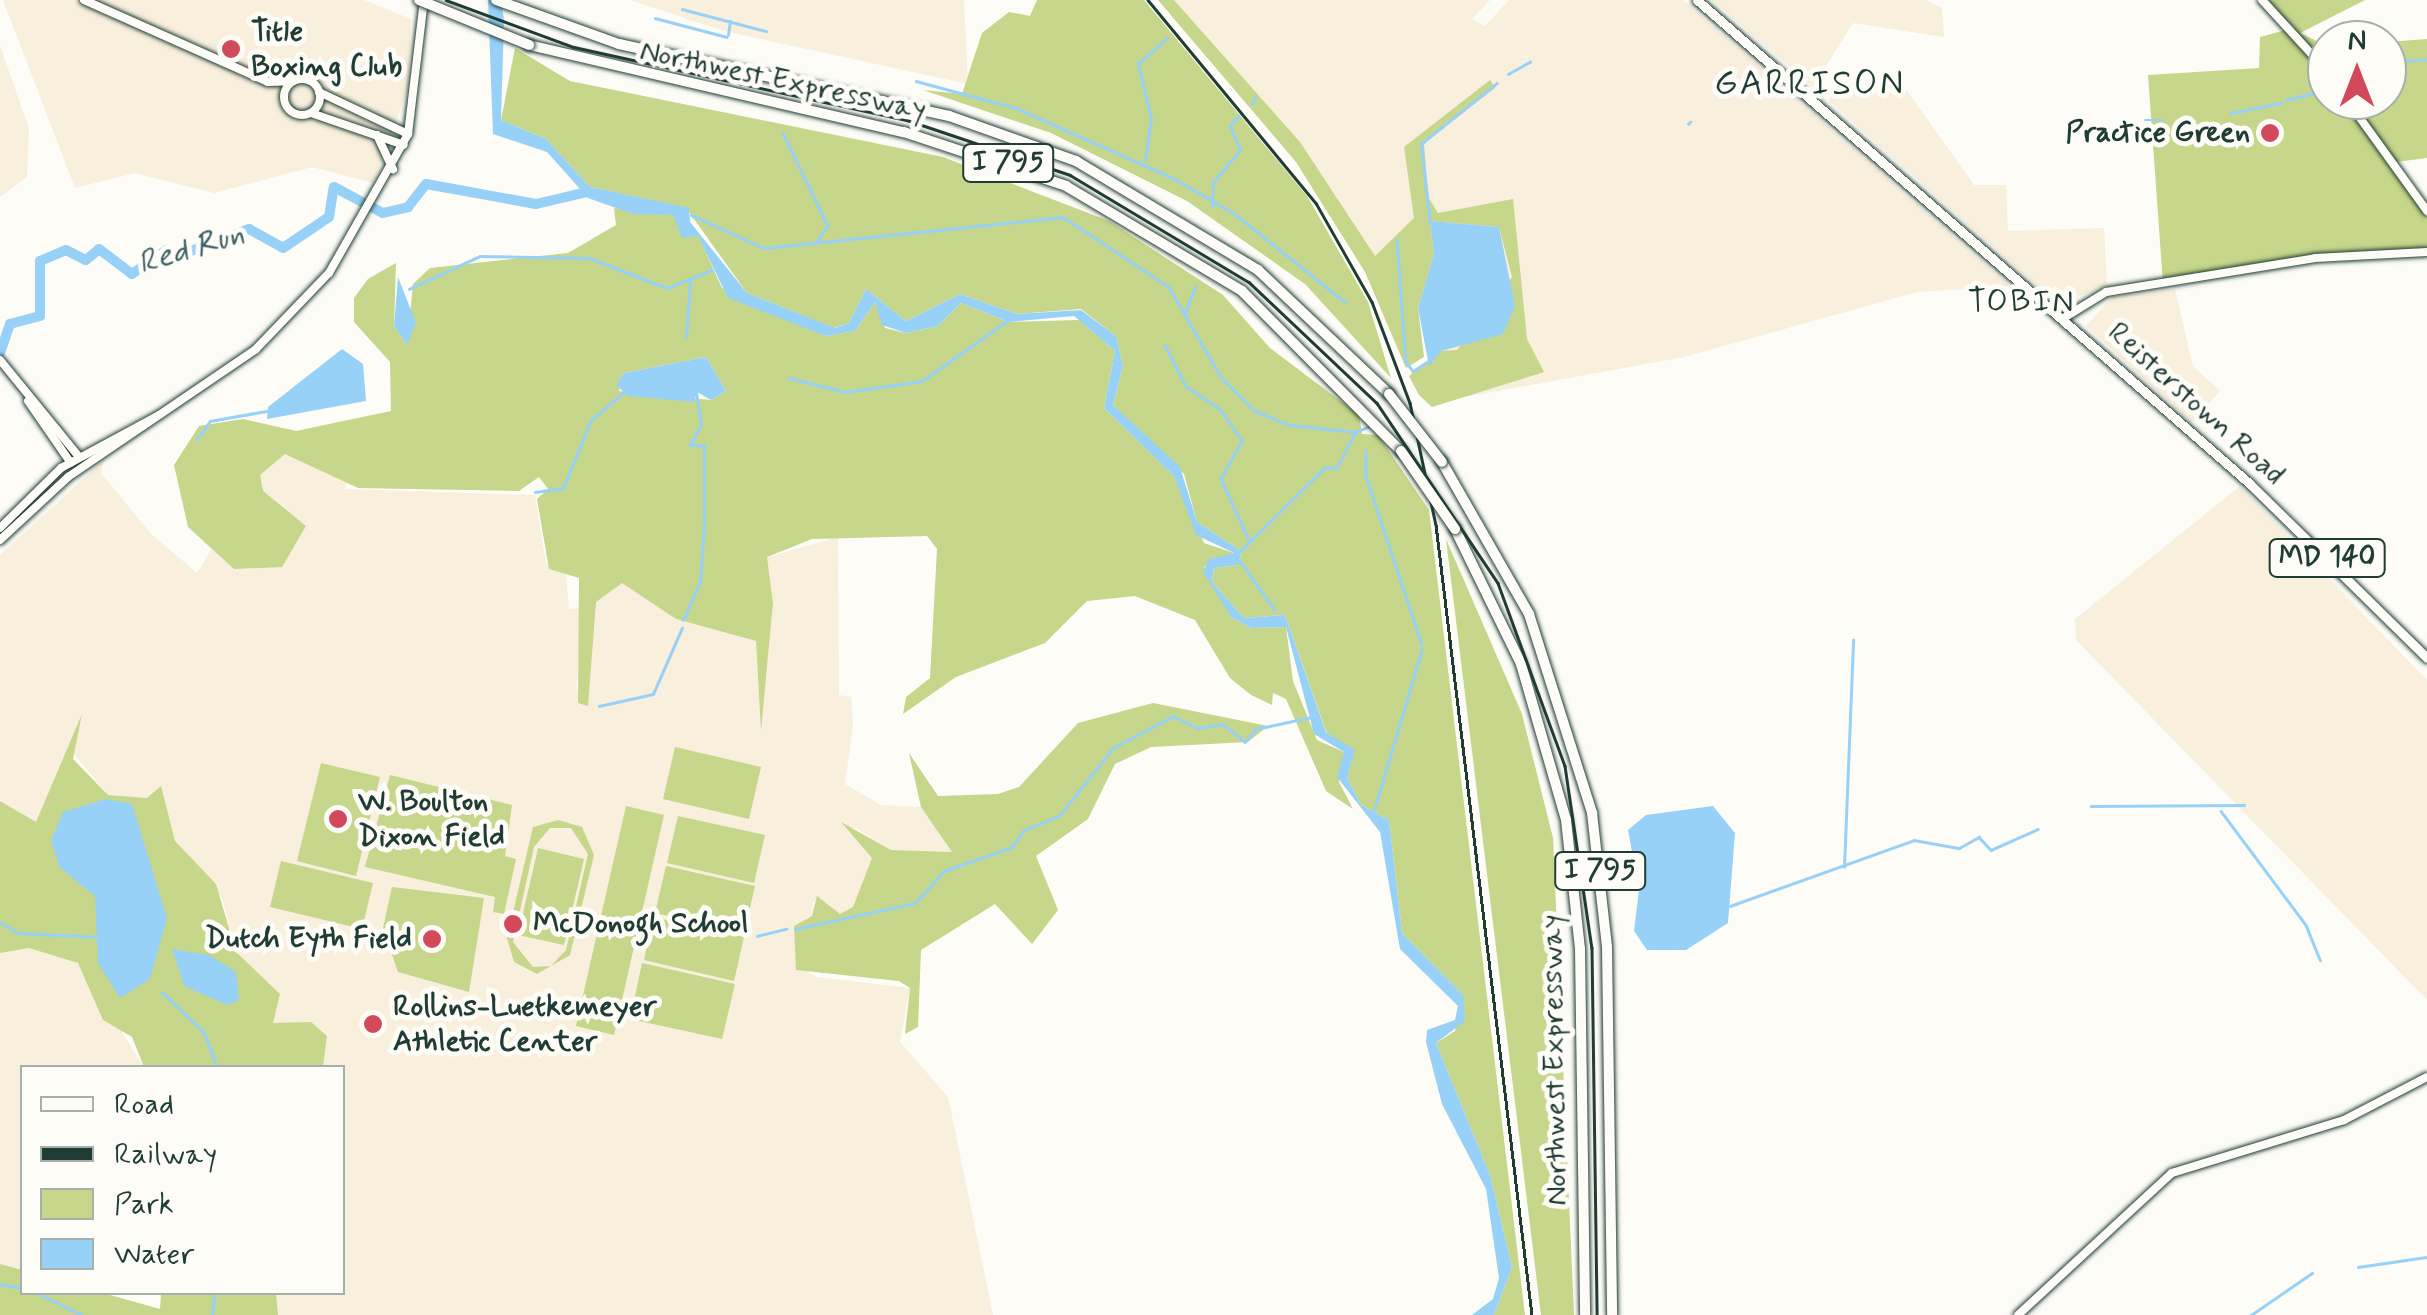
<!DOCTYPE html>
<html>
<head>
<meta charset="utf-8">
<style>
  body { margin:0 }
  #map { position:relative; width:2427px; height:1315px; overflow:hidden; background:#fdfcf7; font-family:Mynerve,sans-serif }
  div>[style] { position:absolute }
  .built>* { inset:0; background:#f8efdd }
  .green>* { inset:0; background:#c6d68a }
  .water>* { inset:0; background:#97d1f7 }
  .stream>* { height:2.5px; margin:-1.25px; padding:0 1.25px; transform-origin:1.25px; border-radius:1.25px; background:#97d1f7 }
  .river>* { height:10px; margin:-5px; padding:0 5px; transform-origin:5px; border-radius:5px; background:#97d1f7 }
  .roads { filter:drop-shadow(0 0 2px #1f3d34) drop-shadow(0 0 2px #1f3d34) }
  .tertiary>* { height:8px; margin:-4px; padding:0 4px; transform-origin:4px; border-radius:4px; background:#fdfcf7 }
  .tertiary>.ring { margin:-4px; padding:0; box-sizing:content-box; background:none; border:8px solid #fdfcf7; border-radius:50% }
  .secondary>* { height:8px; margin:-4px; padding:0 4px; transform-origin:4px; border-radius:4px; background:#fdfcf7 }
  .primary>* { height:9px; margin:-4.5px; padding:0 4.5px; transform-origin:4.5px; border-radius:4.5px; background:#fdfcf7 }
  .motorway>* { height:10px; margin:-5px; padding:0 5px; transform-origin:5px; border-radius:5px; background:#fdfcf7 }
  .rail>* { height:2.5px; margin:-1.25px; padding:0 1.25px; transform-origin:1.25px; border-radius:1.25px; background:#1f3d34 }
  .bridges { filter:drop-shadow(0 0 2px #1f3d34) drop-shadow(0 0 2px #1f3d34) }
  .motorway-bridge>* { height:10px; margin:-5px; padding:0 5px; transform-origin:5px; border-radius:5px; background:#fdfcf7 }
  .dots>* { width:28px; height:28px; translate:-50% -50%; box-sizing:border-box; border:5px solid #fdfcf7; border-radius:50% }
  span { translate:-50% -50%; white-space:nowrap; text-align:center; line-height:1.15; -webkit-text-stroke:10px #fdfcf7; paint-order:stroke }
  .shield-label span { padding:2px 8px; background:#fdfcf7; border:2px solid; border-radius:8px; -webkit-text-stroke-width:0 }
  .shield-label { font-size:28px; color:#1f3d34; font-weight:700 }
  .poi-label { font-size:30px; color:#1f3d34; font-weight:700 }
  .left { translate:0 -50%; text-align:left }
  .right { translate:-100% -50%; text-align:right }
  .street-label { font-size:30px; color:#1f3d34 }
  .water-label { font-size:32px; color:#3d6265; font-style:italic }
  .neighbourhood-label { font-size:32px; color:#1f3d34; letter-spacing:2.5px }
  .quarter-label { font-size:35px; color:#1f3d34; letter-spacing:2.5px }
  .legend { position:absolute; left:20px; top:1065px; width:325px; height:230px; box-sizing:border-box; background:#fdfcf7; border:2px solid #a4b0a9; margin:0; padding:12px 18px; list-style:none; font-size:30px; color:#1f3d34 }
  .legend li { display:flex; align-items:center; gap:20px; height:50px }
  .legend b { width:50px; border:2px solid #a4b0a9 }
  .north { position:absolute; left:2307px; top:20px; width:100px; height:100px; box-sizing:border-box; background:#fdfcf7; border:2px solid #a4b0a9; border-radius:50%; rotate:0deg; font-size:28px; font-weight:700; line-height:40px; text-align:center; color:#1f3d34 }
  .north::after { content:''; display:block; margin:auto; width:35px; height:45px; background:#d1495b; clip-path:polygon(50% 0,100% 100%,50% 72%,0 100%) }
</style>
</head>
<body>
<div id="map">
  <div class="built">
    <i style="clip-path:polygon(3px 0,364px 0,411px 19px,408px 88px,373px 183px,312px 167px,214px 193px,135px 173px,75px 188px)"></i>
    <i style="clip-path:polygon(630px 0,964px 0,968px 84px,724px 31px)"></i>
    <i style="clip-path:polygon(1166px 0,1490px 0,1472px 19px,1485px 26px,1509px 0,1683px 0,2010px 286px,1917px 292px,1684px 357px,1437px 402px,1411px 230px,1375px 283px,1327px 196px)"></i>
    <i style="clip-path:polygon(1712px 0,1926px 0,1942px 8px,1944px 37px,1853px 23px,1813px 87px)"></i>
    <i style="clip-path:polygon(0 46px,29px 128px,27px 177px,0 197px)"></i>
    <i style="clip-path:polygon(1907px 91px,1974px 185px,2006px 185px,2008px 231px,2104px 228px,2107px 286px,2058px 304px,1829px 101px,1832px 93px)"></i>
    <i style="clip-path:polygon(2175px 289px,2193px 366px,2220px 391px,2192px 423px,2086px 326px,2112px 297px)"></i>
    <i style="clip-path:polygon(221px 449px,350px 452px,345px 489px,535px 495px,546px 563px,565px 562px,569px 609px,583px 608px,576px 695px,596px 601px,622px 583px,676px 619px,756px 641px,761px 730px,773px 604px,767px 557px,838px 537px,839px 695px,851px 697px,853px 726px,845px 784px,881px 805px,921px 807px,952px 852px,891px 850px,857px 829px,845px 826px,873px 857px,854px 907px,841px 914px,813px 901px,812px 916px,794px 926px,796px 964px,816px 977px,910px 988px,900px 1042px,948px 1097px,993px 1315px,278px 1315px,276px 1293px,342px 1292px,342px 1068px,323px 1067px,327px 1036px,272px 1023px,271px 983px,256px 981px,236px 952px,222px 898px,175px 841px,160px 787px,147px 798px,108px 795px,69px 748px,81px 717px,36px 823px,0 801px,0 555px,104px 460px,101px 473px,151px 534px,197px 573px,227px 524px)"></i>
    <i style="clip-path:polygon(2240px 486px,2427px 680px,2427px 1000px,2076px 640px,2075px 619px)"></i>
    <i style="clip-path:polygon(29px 947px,78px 963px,144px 1067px,22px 1068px,22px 1270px,0 1264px,0 953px)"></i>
  </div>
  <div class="green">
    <i style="clip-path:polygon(1037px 0,1144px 0,1307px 196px,1368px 302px,1391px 378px,1305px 284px,1187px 201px,1051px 133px,923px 90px,962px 94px,982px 33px,1009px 12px,1030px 16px)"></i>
    <i style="clip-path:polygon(1158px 0,1174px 0,1300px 142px,1375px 256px,1414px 218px,1404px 147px,1490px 80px,1495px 88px,1424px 143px,1428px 197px,1438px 213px,1513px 199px,1527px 339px,1544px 372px,1432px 407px,1419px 395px,1409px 376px,1441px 351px,1457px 350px,1512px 277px,1499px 227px,1430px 221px,1434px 254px,1418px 308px,1424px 357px,1406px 368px,1365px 272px,1296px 162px)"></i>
    <i style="clip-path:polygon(2266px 0,2365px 0,2300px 33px,2327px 46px,2327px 100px,2387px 100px,2387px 42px,2427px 39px,2427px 158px,2388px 163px,2427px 215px,2427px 249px,2314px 255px,2163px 284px,2148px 75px,2259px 68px,2260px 37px,2294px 28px)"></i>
    <i style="clip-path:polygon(515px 48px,570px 81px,943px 157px,1109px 221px,1223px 295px,1270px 348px,1359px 415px,1362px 434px,1378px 435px,1429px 510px,1525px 1315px,1494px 1315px,1512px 1267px,1490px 1175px,1436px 1043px,1455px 1031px,1463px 995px,1402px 933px,1389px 820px,1361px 805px,1347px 778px,1352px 760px,1326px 731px,1285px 615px,1244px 618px,1212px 582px,1214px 568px,1239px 565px,1241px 551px,1197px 522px,1184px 474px,1113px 405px,1123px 366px,1116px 336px,1081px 309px,1017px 314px,960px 294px,906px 321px,866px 289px,849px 323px,834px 328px,747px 293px,686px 208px,590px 187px,546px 139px,501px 120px)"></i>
    <i style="clip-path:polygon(evenodd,614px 208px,673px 215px,681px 231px,698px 235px,722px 288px,826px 336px,855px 331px,875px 302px,885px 328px,906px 333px,938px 326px,961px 303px,1009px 322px,1079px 320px,1115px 351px,1104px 408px,1174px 476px,1204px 543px,1234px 553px,1204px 567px,1231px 617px,1251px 628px,1286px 627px,1293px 681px,1317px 740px,1344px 752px,1339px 782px,1353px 809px,1326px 791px,1286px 699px,1273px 693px,1272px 705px,1251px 695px,1230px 678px,1195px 620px,1135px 596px,1087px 601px,1045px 643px,956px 677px,903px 714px,906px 697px,930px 678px,937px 549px,927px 536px,812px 539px,767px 557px,773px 603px,761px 731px,756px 641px,676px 619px,622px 583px,596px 602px,588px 706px,578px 703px,579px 578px,549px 569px,537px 499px,548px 489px,539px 477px,519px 491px,358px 488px,285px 454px,260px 475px,263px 491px,306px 526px,282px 567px,234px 569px,188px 527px,174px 465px,199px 426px,243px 419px,296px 431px,391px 411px,390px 362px,354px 322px,354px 298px,368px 279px,396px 263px,394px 326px,407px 345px,413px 284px,430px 268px,568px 253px,616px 225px,614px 208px,706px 357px,726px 391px,711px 400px,619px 391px,624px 373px,706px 357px)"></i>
    <i style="clip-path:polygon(1446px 539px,1522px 714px,1553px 838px,1574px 1315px,1541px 1315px)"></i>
    <i style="clip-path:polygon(1153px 703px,1268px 726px,1248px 742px,1151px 747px,1115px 764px,1088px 819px,1036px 856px,1058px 910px,1032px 944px,995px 904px,921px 950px,918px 1027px,905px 1034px,910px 988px,899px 981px,796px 970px,794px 926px,812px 916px,817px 896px,840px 914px,853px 907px,872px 858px,841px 822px,891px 850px,952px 852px,921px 807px,909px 753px,938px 796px,998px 794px,1019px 787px,1078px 723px)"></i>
    <i style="clip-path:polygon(82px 714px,73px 759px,108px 795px,147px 798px,161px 786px,175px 841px,216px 884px,236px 952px,280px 994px,273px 1023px,311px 1022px,327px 1036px,323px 1067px,144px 1067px,132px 1037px,103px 1020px,78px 963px,29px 948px,0 953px,0 801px,36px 822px)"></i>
    <i style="clip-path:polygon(675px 747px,761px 767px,749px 819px,663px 799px)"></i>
    <i style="clip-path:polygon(321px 763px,380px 777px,356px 876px,297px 861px)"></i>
    <i style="clip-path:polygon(390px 775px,512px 805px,505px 856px,516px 859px,504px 914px,493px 912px,495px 897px,365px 867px)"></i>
    <i style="clip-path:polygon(626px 806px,664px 815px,614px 1035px,576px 1026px)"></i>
    <i style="clip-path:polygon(678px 816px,765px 835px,754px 883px,667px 863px)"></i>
    <i style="clip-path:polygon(evenodd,558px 820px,582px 827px,594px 855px,570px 955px,537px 974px,514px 962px,507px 938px,533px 827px,558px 820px,571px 828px,588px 854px,566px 950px,551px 966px,533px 967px,513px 942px,534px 847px,550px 828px,571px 828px)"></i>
    <i style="clip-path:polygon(538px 848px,584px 859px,564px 945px,518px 935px)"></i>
    <i style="clip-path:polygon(281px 861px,373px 883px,362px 929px,270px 907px)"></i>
    <i style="clip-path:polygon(666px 866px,755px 886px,744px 933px,655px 913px)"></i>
    <i style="clip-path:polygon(392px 887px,484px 898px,469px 992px,398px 972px,383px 928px)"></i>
    <i style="clip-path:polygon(653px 917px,744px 937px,734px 981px,644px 960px)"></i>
    <i style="clip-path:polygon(642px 963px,735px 984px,722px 1039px,630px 1019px)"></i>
    <i style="clip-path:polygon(0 1264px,22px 1270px,22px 1292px,103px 1293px,160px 1309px,161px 1293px,276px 1293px,278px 1315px,0 1315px)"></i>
  </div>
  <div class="water">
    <i style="clip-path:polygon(488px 0,501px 0,504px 20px,501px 120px,546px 139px,590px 187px,689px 208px,690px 222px,747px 293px,835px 328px,849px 323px,866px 289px,906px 321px,960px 294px,1017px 314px,1081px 310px,1116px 336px,1123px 366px,1113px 405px,1180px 467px,1197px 522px,1241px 551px,1239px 565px,1214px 568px,1212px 582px,1244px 618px,1285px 615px,1326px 732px,1355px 750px,1347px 778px,1361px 805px,1389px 820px,1402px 933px,1463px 995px,1465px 1021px,1436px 1043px,1490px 1175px,1512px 1267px,1494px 1315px,1472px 1315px,1493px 1299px,1499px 1278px,1486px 1189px,1442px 1104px,1426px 1042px,1427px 1030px,1455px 1020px,1458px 1006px,1400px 949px,1380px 832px,1337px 777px,1344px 752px,1314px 734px,1286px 627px,1251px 628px,1231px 617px,1203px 572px,1209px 559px,1234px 553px,1196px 535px,1174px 476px,1104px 408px,1115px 351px,1074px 316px,1009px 322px,961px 303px,938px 326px,906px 333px,882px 325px,875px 302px,855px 331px,826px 336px,728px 298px,698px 236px,682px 238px,673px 215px,633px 214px,588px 198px,547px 152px,493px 134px)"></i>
    <i style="clip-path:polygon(1430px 221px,1499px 227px,1515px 306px,1503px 334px,1441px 351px,1429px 366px,1418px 308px,1434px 254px)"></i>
    <i style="clip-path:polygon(398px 277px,416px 323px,407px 345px,394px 326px)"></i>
    <i style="clip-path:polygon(342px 349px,363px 364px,366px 401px,267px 419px,268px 407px)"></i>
    <i style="clip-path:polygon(706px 357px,726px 391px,711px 400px,697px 392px,694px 402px,628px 396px,616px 385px,624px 373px)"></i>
    <i style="clip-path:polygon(106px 799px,132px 804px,167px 918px,150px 979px,120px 998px,98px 963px,95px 896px,60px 868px,51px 841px,63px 812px)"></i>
    <i style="clip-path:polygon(1713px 806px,1735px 833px,1728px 923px,1686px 950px,1647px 950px,1634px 931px,1639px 890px,1628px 830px,1646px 815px)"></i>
    <i style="clip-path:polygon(172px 949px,209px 955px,236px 972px,239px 1000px,227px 1005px,184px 986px)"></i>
  </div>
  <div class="stream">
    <i style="left:682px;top:9px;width:87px;rotate:14.7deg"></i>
    <i style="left:655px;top:18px;width:74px;rotate:14.8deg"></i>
    <i style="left:728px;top:35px;width:14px;rotate:-82deg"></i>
    <i style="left:2420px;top:60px;width:7px;rotate:-8deg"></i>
    <i style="left:2387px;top:61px;width:29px;rotate:-2deg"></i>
    <i style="left:1508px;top:74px;width:25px;rotate:-29deg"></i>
    <i style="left:916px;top:81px;width:104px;rotate:15.1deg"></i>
    <i style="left:1016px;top:108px;width:174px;rotate:24.1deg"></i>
    <i style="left:1175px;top:179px;width:69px;rotate:30.3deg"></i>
    <i style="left:1235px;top:214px;width:141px;rotate:38.7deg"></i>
    <i style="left:2286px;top:100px;width:42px;rotate:-13.7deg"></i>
    <i style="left:1252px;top:104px;width:7px;rotate:-63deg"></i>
    <i style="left:2231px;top:113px;width:51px;rotate:-11.3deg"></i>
    <i style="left:2145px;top:120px;width:18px"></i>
    <i style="left:1688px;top:124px;width:3px;rotate:-45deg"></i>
    <i style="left:783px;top:133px;width:103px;rotate:64.2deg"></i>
    <i style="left:828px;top:226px;width:19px;rotate:126deg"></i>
    <i style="left:1145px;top:161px;width:43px;rotate:-82.1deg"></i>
    <i style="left:1151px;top:118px;width:56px;rotate:-103.5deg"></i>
    <i style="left:1138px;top:64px;width:39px;rotate:-42deg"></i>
    <i style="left:1212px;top:207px;width:25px;rotate:-88deg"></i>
    <i style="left:1213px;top:182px;width:42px;rotate:-49.8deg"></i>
    <i style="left:1240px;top:150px;width:26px;rotate:-113deg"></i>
    <i style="left:1230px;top:126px;width:13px;rotate:-51deg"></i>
    <i style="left:691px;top:215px;width:80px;rotate:24.3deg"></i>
    <i style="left:764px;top:248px;width:301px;rotate:-5.9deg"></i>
    <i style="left:1063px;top:217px;width:127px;rotate:33.4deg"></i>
    <i style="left:1169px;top:287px;width:104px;rotate:60deg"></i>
    <i style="left:1221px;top:377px;width:48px;rotate:45deg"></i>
    <i style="left:1255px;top:411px;width:38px;rotate:22deg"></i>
    <i style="left:1290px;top:425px;width:66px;rotate:6.1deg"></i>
    <i style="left:1356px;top:432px;width:41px;rotate:117.8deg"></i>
    <i style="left:1337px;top:468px;width:12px;rotate:180deg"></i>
    <i style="left:1325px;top:468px;width:118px;rotate:135.3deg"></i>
    <i style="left:1430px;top:224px;width:81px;rotate:-96.4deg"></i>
    <i style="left:1421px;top:144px;width:97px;rotate:-38.8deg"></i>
    <i style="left:1397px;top:239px;width:123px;rotate:85.8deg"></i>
    <i style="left:1406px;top:362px;width:11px;rotate:52deg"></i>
    <i style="left:1413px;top:371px;width:17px;rotate:-33deg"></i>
    <i style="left:409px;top:289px;width:78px;rotate:-24.9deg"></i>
    <i style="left:480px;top:256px;width:109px;rotate:1.1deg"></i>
    <i style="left:589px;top:258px;width:84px;rotate:21deg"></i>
    <i style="left:667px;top:288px;width:48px;rotate:-21.8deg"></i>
    <i style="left:1185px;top:313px;width:28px;rotate:-69deg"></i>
    <i style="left:686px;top:337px;width:56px;rotate:-85.9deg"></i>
    <i style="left:1165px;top:345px;width:46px;rotate:62.9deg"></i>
    <i style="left:1186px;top:386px;width:41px;rotate:34.1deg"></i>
    <i style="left:1220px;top:409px;width:39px;rotate:55deg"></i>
    <i style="left:1242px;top:441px;width:43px;rotate:118.9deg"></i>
    <i style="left:1221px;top:479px;width:67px;rotate:65.3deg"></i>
    <i style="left:789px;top:378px;width:58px;rotate:14deg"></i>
    <i style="left:845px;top:392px;width:78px;rotate:-8.1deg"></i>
    <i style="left:922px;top:381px;width:105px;rotate:-35.3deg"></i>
    <i style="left:1356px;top:432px;width:13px;rotate:-23deg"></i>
    <i style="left:197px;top:439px;width:22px;rotate:-54deg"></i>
    <i style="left:210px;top:421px;width:57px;rotate:-10.1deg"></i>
    <i style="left:1366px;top:451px;width:25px;rotate:90deg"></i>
    <i style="left:1366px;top:476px;width:177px;rotate:71.6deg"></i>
    <i style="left:535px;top:492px;width:28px;rotate:-8deg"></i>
    <i style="left:563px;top:488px;width:74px;rotate:-67.6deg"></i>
    <i style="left:591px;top:420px;width:42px;rotate:-40.2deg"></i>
    <i style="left:1240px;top:561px;width:60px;rotate:54.5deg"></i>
    <i style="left:683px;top:620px;width:42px;rotate:-65.9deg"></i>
    <i style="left:700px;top:582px;width:57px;rotate:-86deg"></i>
    <i style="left:704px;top:525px;width:79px;rotate:-90deg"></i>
    <i style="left:704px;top:446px;width:14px;rotate:-176deg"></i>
    <i style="left:690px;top:445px;width:24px;rotate:-62deg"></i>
    <i style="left:701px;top:424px;width:33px;rotate:-99deg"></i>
    <i style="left:599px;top:706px;width:55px;rotate:-12.5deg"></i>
    <i style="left:653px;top:694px;width:72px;rotate:-66.3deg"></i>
    <i style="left:2091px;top:806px;width:153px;rotate:-0.4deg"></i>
    <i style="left:1374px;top:810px;width:168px;rotate:-73.4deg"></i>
    <i style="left:2221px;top:811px;width:142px;rotate:53.3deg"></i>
    <i style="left:2306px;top:925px;width:38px;rotate:68deg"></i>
    <i style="left:1844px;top:867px;width:227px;rotate:-87.7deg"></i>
    <i style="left:1730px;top:906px;width:195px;rotate:-19.7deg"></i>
    <i style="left:1914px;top:840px;width:46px;rotate:10.1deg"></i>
    <i style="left:1959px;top:848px;width:23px;rotate:-29deg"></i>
    <i style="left:1979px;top:837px;width:18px;rotate:47deg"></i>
    <i style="left:1991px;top:850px;width:51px;rotate:-24.1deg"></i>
    <i style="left:0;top:922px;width:21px;rotate:31deg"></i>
    <i style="left:18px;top:933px;width:82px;rotate:2.8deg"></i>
    <i style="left:795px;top:929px;width:123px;rotate:-12.2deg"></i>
    <i style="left:915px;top:903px;width:43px;rotate:-47.8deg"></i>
    <i style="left:944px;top:871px;width:72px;rotate:-19.4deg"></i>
    <i style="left:1012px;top:847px;width:19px;rotate:-55deg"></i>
    <i style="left:1023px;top:831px;width:39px;rotate:-23deg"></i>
    <i style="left:1059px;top:816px;width:87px;rotate:-51.5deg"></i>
    <i style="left:1113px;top:748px;width:68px;rotate:-28.1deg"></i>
    <i style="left:1173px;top:716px;width:28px;rotate:26deg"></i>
    <i style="left:1198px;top:728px;width:25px;rotate:-9deg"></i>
    <i style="left:1223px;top:724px;width:28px;rotate:39deg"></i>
    <i style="left:1245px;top:742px;width:17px;rotate:-50deg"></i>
    <i style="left:1256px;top:729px;width:61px;rotate:-12.2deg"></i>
    <i style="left:757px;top:936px;width:30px;rotate:-14deg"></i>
    <i style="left:162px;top:992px;width:58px;rotate:43.6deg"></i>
    <i style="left:204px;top:1032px;width:39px;rotate:69deg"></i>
    <i style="left:2358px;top:1267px;width:70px;rotate:-8.2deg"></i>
    <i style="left:0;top:1284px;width:22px;rotate:10deg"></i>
    <i style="left:35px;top:1292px;width:52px;rotate:26.1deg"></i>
    <i style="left:212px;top:1315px;width:23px;rotate:-83deg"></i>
    <i style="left:2251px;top:1315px;width:74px;rotate:-34.5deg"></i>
  </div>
  <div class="river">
    <i style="left:0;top:353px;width:31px;rotate:-71deg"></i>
    <i style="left:10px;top:324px;width:31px;rotate:-15deg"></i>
    <i style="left:40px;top:316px;width:55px;rotate:-90deg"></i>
    <i style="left:40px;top:261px;width:28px;rotate:-23deg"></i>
    <i style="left:66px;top:250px;width:22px;rotate:27deg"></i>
    <i style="left:86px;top:260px;width:17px;rotate:-40deg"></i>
    <i style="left:99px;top:249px;width:41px;rotate:37.1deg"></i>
    <i style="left:132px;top:274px;width:42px;rotate:-35.2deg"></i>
    <i style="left:166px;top:250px;width:17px;rotate:13deg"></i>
    <i style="left:183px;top:254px;width:71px;rotate:-20.7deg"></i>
    <i style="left:249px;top:229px;width:39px;rotate:29deg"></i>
    <i style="left:283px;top:248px;width:55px;rotate:-34deg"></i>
    <i style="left:329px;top:217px;width:30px;rotate:-81deg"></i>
    <i style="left:334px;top:187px;width:55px;rotate:28deg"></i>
    <i style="left:383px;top:213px;width:26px;rotate:-13deg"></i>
    <i style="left:408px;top:207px;width:29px;rotate:-52deg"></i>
    <i style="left:426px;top:184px;width:112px;rotate:10.3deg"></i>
    <i style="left:536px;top:204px;width:52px;rotate:-13.2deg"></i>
  </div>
  <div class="roads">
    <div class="tertiary">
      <i style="left:84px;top:0;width:201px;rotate:24deg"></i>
      <i style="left:268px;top:82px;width:25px;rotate:-2deg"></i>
      <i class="ring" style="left:284px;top:79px;width:28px;height:28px"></i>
      <i style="left:319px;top:92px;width:98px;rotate:25.3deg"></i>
      <i style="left:311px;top:113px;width:98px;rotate:19deg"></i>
    </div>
    <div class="secondary">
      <i style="left:2262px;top:0;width:96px;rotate:47.5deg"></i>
      <i style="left:2347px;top:100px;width:137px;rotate:54.2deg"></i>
      <i style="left:377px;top:135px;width:38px;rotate:65deg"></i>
      <i style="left:2062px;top:319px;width:52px;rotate:-31.5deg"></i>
      <i style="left:2106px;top:292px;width:212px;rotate:-9.2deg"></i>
      <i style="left:2315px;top:258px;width:112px;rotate:-3.1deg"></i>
      <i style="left:0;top:360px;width:125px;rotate:50.8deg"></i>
      <i style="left:28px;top:401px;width:75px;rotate:55.3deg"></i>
      <i style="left:0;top:528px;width:86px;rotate:-44.5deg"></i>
      <i style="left:61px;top:468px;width:111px;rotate:-28.4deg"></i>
      <i style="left:0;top:540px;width:93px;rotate:-42.8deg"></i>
      <i style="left:68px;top:477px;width:227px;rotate:-34.2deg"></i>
      <i style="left:256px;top:349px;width:105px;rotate:-46.2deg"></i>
      <i style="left:329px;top:273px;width:160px;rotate:-60.4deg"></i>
      <i style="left:408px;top:134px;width:135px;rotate:-83.2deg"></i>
      <i style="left:2018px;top:1315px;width:209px;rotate:-42.7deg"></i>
      <i style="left:2172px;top:1173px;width:180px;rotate:-17.1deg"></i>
      <i style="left:2344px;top:1120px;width:93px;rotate:-27.4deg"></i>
    </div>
    <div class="primary">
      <i style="left:1697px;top:0;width:735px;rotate:41.19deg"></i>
      <i style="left:2250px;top:484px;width:248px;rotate:44.5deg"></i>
    </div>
    <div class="motorway">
      <i style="left:496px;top:0;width:131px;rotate:19.7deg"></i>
      <i style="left:619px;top:44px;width:338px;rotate:12.3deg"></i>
      <i style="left:949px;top:116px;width:135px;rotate:19.5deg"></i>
      <i style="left:1076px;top:161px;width:212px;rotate:30.9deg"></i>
      <i style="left:1258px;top:270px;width:180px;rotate:43.4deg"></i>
      <i style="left:529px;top:45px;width:385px;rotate:13.1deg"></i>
      <i style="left:904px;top:132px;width:171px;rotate:18.4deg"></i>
      <i style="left:1066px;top:186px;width:205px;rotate:30.8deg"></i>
      <i style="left:1242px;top:291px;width:226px;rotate:45.2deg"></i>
      <i style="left:1442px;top:462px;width:175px;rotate:60.2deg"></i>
      <i style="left:1529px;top:614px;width:209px;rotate:72.4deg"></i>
      <i style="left:1592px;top:813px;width:135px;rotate:83.6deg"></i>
      <i style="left:1607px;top:947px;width:368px;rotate:89.2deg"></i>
      <i style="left:1455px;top:529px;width:150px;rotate:63.9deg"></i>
      <i style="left:1521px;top:664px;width:162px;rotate:73.9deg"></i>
      <i style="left:1566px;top:820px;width:130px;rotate:83.8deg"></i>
      <i style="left:1580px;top:949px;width:366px;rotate:89.2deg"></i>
    </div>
  </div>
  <div class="rail">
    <i style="left:446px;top:0;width:136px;rotate:20.2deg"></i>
    <i style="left:574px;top:47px;width:341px;rotate:12.4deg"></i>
    <i style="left:907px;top:120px;width:172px;rotate:18.6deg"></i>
    <i style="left:1070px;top:175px;width:209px;rotate:30.9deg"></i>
    <i style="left:1249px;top:282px;width:176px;rotate:43.4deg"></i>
    <i style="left:1377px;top:403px;width:217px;rotate:56.1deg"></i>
    <i style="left:1498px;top:583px;width:195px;rotate:69.9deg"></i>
    <i style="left:1565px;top:766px;width:184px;rotate:81.6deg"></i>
    <i style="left:1592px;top:948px;width:367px;rotate:89.2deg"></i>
    <i style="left:1148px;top:0;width:264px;rotate:50.4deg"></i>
    <i style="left:1316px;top:203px;width:114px;rotate:60.5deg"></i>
    <i style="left:1372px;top:302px;width:108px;rotate:69.4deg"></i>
    <i style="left:1410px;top:403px;width:125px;rotate:78deg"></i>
    <i style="left:1436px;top:525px;width:796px;rotate:83.07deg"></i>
  </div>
  <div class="bridges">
    <div class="motorway-bridge">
      <i style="left:419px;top:0;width:119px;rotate:22.2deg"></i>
      <i style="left:1389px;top:394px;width:86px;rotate:52.1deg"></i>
      <i style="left:1401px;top:451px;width:95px;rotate:55.3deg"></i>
    </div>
  </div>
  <div class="dots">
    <i style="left:231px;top:49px;background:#d1495b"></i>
    <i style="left:2270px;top:133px;background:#d1495b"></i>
    <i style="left:338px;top:819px;background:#d1495b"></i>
    <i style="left:513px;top:924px;background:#d1495b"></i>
    <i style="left:432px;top:939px;background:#d1495b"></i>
    <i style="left:373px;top:1024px;background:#d1495b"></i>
  </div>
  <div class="shield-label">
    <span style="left:1008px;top:163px">I 795</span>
    <span style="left:2327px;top:558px">MD 140</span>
    <span style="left:1600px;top:871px">I 795</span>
  </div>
  <div class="poi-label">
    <span class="left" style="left:251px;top:49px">Title<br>Boxing Club</span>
    <span class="right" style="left:2250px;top:133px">Practice Green</span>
    <span class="left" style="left:358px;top:819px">W. Boulton<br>Dixon Field</span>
    <span class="left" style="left:533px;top:924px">McDonogh School</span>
    <span class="right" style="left:412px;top:939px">Dutch Eyth Field</span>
    <span class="left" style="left:393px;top:1024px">Rollins-Luetkemeyer<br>Athletic Center</span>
  </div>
  <div class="street-label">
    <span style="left:783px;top:81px;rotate:12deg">Northwest Expressway</span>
    <span style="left:2196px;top:404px;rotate:42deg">Reisterstown Road</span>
    <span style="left:1555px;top:1060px;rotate:-91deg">Northwest Expressway</span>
  </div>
  <div class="water-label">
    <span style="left:191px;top:249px;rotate:-17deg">Red Run</span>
  </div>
  <div class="neighbourhood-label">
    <span style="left:2022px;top:302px">TOBIN</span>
  </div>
  <div class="quarter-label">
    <span style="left:1810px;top:84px">GARRISON</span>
  </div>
  <ul class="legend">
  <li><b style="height:12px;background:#fdfcf7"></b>Road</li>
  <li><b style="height:12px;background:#1f3d34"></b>Railway</li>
  <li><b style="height:28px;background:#c6d68a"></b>Park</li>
  <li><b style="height:28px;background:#97d1f7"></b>Water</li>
  </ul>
  <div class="north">N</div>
</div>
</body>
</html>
